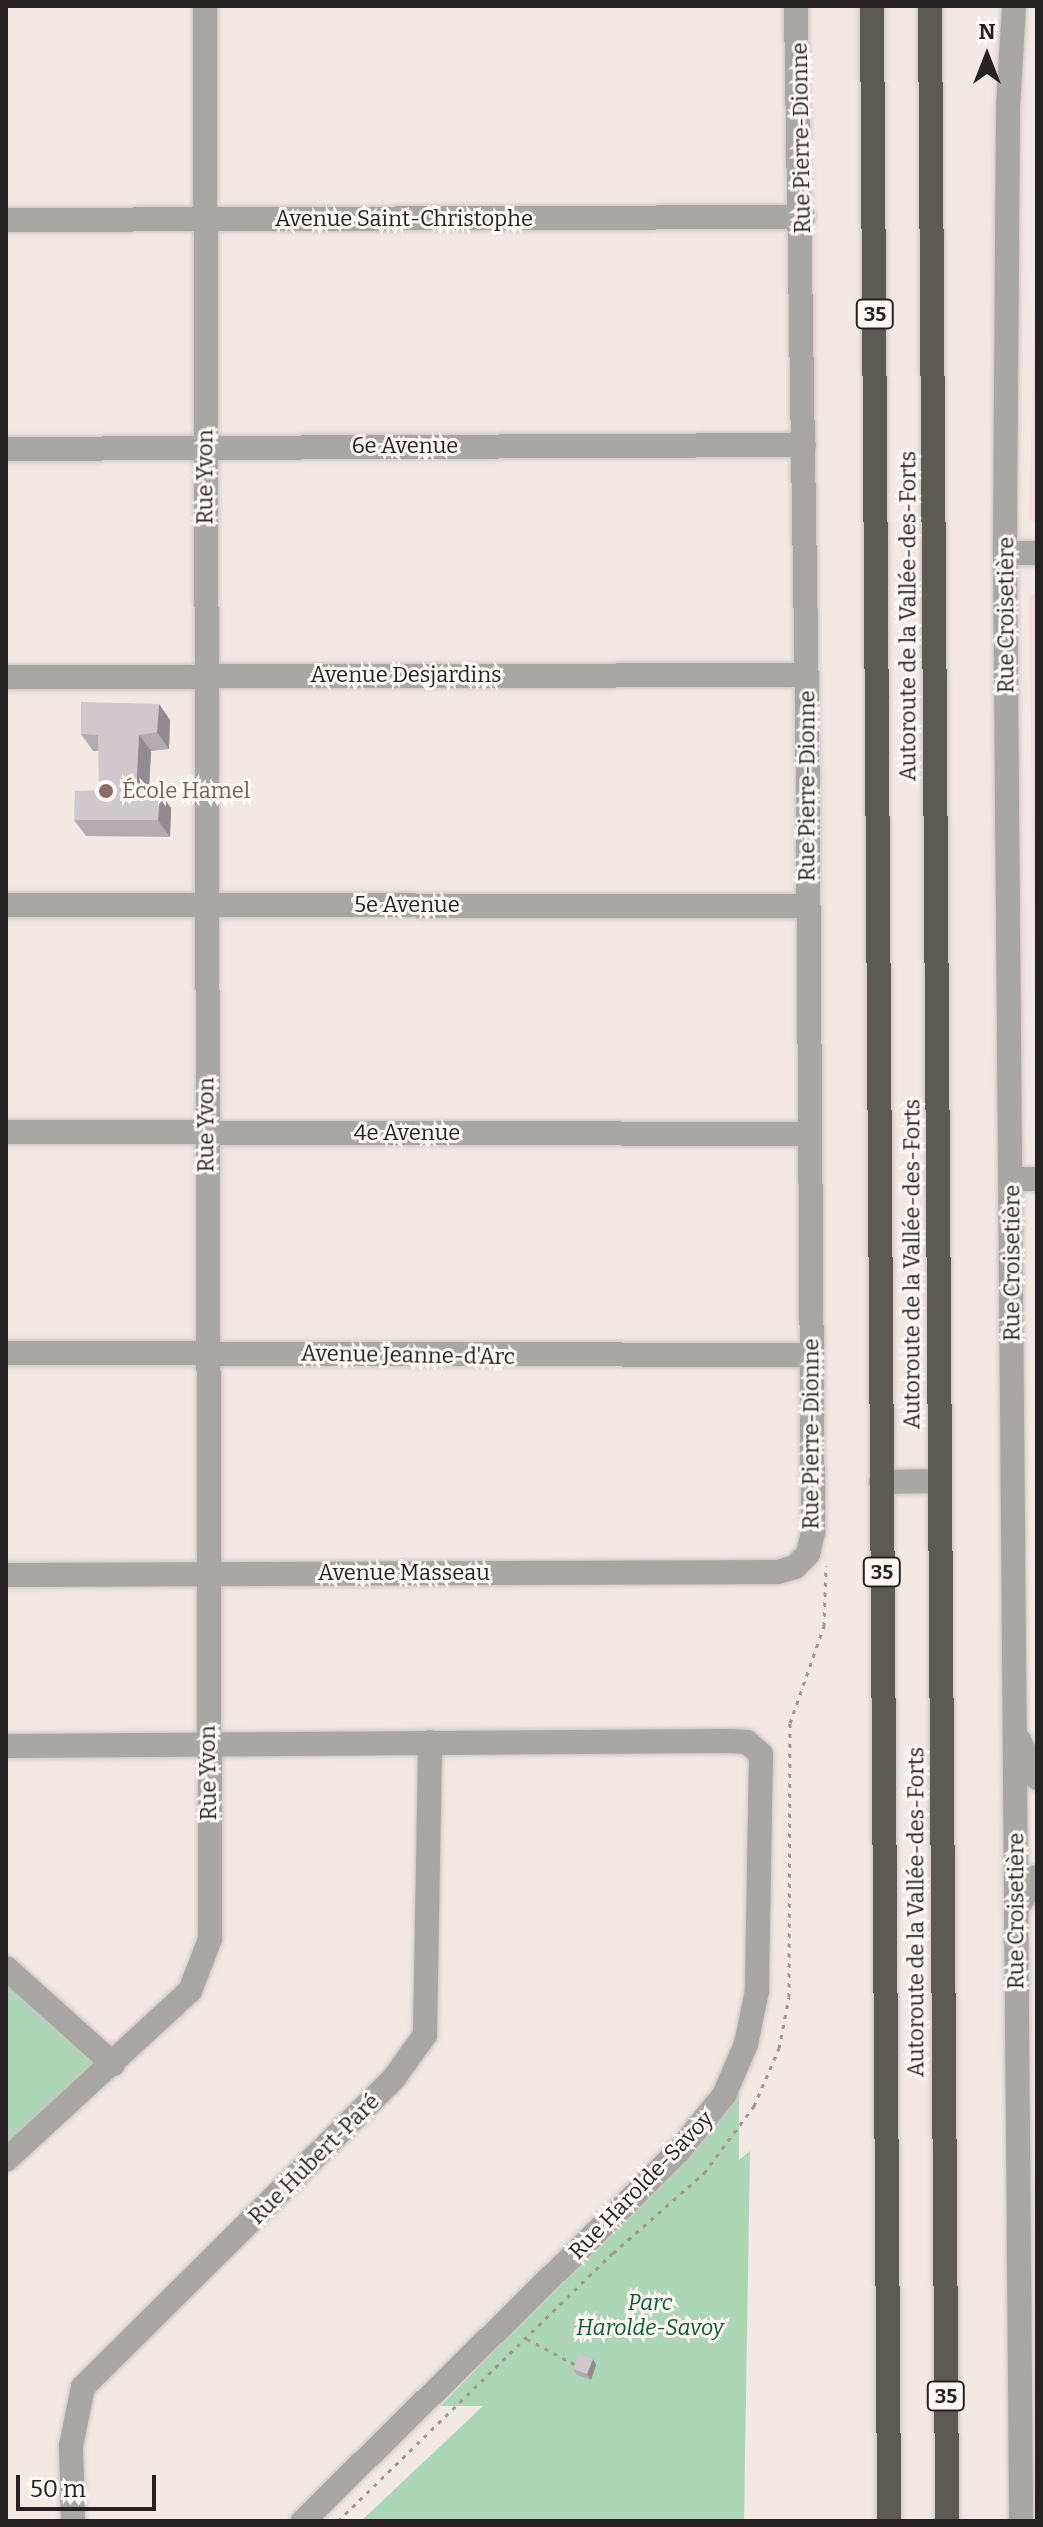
<!DOCTYPE html>
<html>
<head>
<meta charset="utf-8">
<style>
  body { margin:0 }
  #map { position:relative; width:1043px; height:2527px; overflow:hidden; background:#f2e9e5; font-family:Bitter,serif }
  div>[style] { position:absolute }
  .industrial>* { inset:0; background:#f4dae1 }
  .green>* { inset:0; background:#acd6b7 }
  .path>* { height:3px; margin-top:-1.5px; transform-origin:0; background:repeating-linear-gradient(90deg,#9e9794 0 4px,transparent 0 10px) }
  .roads { filter:drop-shadow(0 0 2px #cdc5c2) drop-shadow(0 0 2px #cdc5c2) }
  .minor>* { height:24px; margin:-12px; padding:0 12px; transform-origin:12px; border-radius:12px; background:#a8a7a4 }
  .highway>* { height:24px; margin:-12px; padding:0 12px; transform-origin:12px; border-radius:12px; background:#5d5b54 }
  .wall>* { inset:0; background:#b2acb0 }
  .shaded-wall>* { inset:0; background:#918c90 }
  .building>* { inset:0; background:#cfc8cd }
  .dots>* { width:22px; height:22px; translate:-50% -50%; box-sizing:border-box; border:4px solid #fef7f4; border-radius:50% }
  span { translate:-50% -50%; white-space:nowrap; text-align:center; line-height:1.15; -webkit-text-stroke:6px #fef7f4; paint-order:stroke }
  .shield-label span { padding:2px 6px; background:#fef7f4; border:2px solid; border-radius:6px; -webkit-text-stroke-width:0 }
  .shield-label { font-size:20px; color:#252221; font-weight:700 }
  .street-label { font-size:22px; color:#252221 }
  .education-label { font-size:22px; color:#785e54 }
  .left { translate:0 -50%; text-align:left }
  .park-label { font-size:22px; color:#0a5b2f; font-style:italic }
  .frame { position:absolute; inset:0; border:8px solid #252221; pointer-events:none }
  .north { position:absolute; left:947px; top:16px; width:80px; height:80px; -webkit-text-stroke:6px #fef7f4; paint-order:stroke; rotate:0deg; font-size:22px; font-weight:700; line-height:32px; text-align:center; color:#252221 }
  .north::after { content:''; display:block; margin:auto; width:28px; height:36px; background:#252221; clip-path:polygon(50% 0,100% 100%,50% 72%,0 100%) }
  .scale { position:absolute; left:16px; top:2475px; width:140px; height:36px; box-sizing:border-box; border:4px solid #252221; border-top:0; padding-left:10px; font-size:24px; line-height:28px; white-space:nowrap; color:#252221; -webkit-text-stroke:6px #fef7f4; paint-order:stroke }
</style>
</head>
<body>
<div id="map">
  <div class="industrial">
    <i style="clip-path:polygon(1037px 230px,1037px 523px,1029px 519px)"></i>
    <i style="clip-path:polygon(1037px 591px,1037px 1146px,1029px 597px)"></i>
  </div>
  <div class="green">
    <i style="clip-path:polygon(6px 1968px,113px 2064px,6px 2166px)"></i>
    <i style="clip-path:polygon(739px 2093px,739px 2160px,750px 2151px,744px 2521px,361px 2521px,483px 2406px,441px 2406px)"></i>
  </div>
  <div class="path">
    <i style="left:527px;top:2339px;width:55px;rotate:28deg"></i>
    <i style="left:338px;top:2521px;width:384px;rotate:-44.3deg"></i>
    <i style="left:613px;top:2253px;width:121px;rotate:-41.3deg"></i>
    <i style="left:704px;top:2173px;width:84px;rotate:-53.3deg"></i>
    <i style="left:754px;top:2106px;width:63px;rotate:-66.7deg"></i>
    <i style="left:779px;top:2048px;width:52px;rotate:-78.9deg"></i>
    <i style="left:789px;top:1997px;width:274px;rotate:-89.8deg"></i>
    <i style="left:790px;top:1723px;width:103px;rotate:-70.7deg"></i>
    <i style="left:824px;top:1626px;width:60px;rotate:-88.1deg"></i>
  </div>
  <div class="roads">
    <div class="minor">
      <i style="left:1014px;top:6px;width:101px;rotate:93.4deg"></i>
      <i style="left:1008px;top:107px;width:446px;rotate:90.4deg"></i>
      <i style="left:1005px;top:553px;width:1968px;rotate:89.53deg"></i>
      <i style="left:6px;top:220px;width:797px;rotate:-0.22deg"></i>
      <i style="left:6px;top:449px;width:798px;rotate:-0.29deg"></i>
      <i style="left:1005px;top:553px;width:32px"></i>
      <i style="left:6px;top:677px;width:800px;rotate:-0.14deg"></i>
      <i style="left:6px;top:905px;width:802px;rotate:0.07deg"></i>
      <i style="left:6px;top:1132px;width:803px;rotate:0.14deg"></i>
      <i style="left:1011px;top:1179px;width:26px"></i>
      <i style="left:6px;top:1353px;width:805px;rotate:0.14deg"></i>
      <i style="left:881px;top:1482px;width:58px;rotate:-1deg"></i>
      <i style="left:6px;top:1575px;width:772px;rotate:-0.22deg"></i>
      <i style="left:778px;top:1572px;width:18px;rotate:-16deg"></i>
      <i style="left:795px;top:1567px;width:18px;rotate:-45deg"></i>
      <i style="left:808px;top:1554px;width:23px;rotate:-77deg"></i>
      <i style="left:813px;top:1532px;width:830px;rotate:-90.41deg"></i>
      <i style="left:807px;top:702px;width:696px;rotate:-90.91deg"></i>
      <i style="left:1019px;top:1740px;width:42px;rotate:64.7deg"></i>
      <i style="left:6px;top:1746px;width:723px;rotate:-0.4deg"></i>
      <i style="left:729px;top:1741px;width:18px;rotate:3deg"></i>
      <i style="left:747px;top:1742px;width:18px;rotate:41deg"></i>
      <i style="left:761px;top:1754px;width:237px;rotate:91deg"></i>
      <i style="left:757px;top:1991px;width:54px;rotate:101.7deg"></i>
      <i style="left:746px;top:2044px;width:56px;rotate:113.3deg"></i>
      <i style="left:724px;top:2095px;width:73px;rotate:128.9deg"></i>
      <i style="left:678px;top:2152px;width:526px;rotate:135.46deg"></i>
      <i style="left:1016px;top:1910px;width:39px;rotate:-58deg"></i>
      <i style="left:6px;top:1968px;width:144px;rotate:41.9deg"></i>
      <i style="left:6px;top:2160px;width:250px;rotate:-42.6deg"></i>
      <i style="left:190px;top:1991px;width:56px;rotate:-69deg"></i>
      <i style="left:210px;top:1939px;width:1933px;rotate:-90.15deg"></i>
      <i style="left:73px;top:2521px;width:75px;rotate:-91.5deg"></i>
      <i style="left:71px;top:2446px;width:60px;rotate:-78.5deg"></i>
      <i style="left:83px;top:2387px;width:438px;rotate:-44.8deg"></i>
      <i style="left:394px;top:2078px;width:53px;rotate:-54.2deg"></i>
      <i style="left:425px;top:2035px;width:293px;rotate:-89deg"></i>
    </div>
    <div class="highway">
      <i style="left:872px;top:6px;width:2515px;rotate:89.61deg"></i>
      <i style="left:930px;top:6px;width:2515px;rotate:89.61deg"></i>
    </div>
  </div>
  <div class="wall">
    <i style="clip-path:polygon(159px 704px,170px 720px,169px 749px,151px 751px,149px 792px,171px 808px,170px 837px,86px 836px,74px 820px,99px 790px,99px 751px,93px 751px,81px 734px)"></i>
    <i style="clip-path:polygon(593px 2359px,596px 2365px,591px 2380px,577px 2375px,573px 2369px)"></i>
  </div>
  <div class="shaded-wall">
    <i style="clip-path:polygon(159px 704px,170px 720px,169px 749px,157px 732px)"></i>
    <i style="clip-path:polygon(139px 735px,151px 751px,148px 808px,136px 792px)"></i>
    <i style="clip-path:polygon(160px 792px,171px 808px,170px 837px,158px 820px)"></i>
    <i style="clip-path:polygon(593px 2359px,596px 2365px,591px 2380px,587px 2374px)"></i>
  </div>
  <div class="building">
    <i style="clip-path:polygon(81px 702px,159px 704px,157px 732px,139px 735px,136px 792px,160px 792px,158px 820px,74px 820px,75px 791px,99px 790px,98px 735px,81px 734px)"></i>
    <i style="clip-path:polygon(579px 2354px,593px 2359px,587px 2374px,573px 2369px)"></i>
  </div>
  <div class="dots">
    <i style="left:106px;top:791px;background:#8d6e63"></i>
  </div>
  <div class="shield-label">
    <span style="left:875px;top:314px">35</span>
    <span style="left:882px;top:1572px">35</span>
    <span style="left:946px;top:2396px">35</span>
  </div>
  <div class="street-label">
    <span style="left:801px;top:138px;rotate:-91deg">Rue Pierre-Dionne</span>
    <span style="left:404px;top:219px">Avenue Saint-Christophe</span>
    <span style="left:405px;top:446px">6e Avenue</span>
    <span style="left:205px;top:477px;rotate:-90deg">Rue Yvon</span>
    <span style="left:1006px;top:615px;rotate:-90deg">Rue Croisetière</span>
    <span style="left:908px;top:616px;rotate:-90deg">Autoroute de la Vallée-des-Forts</span>
    <span style="left:406px;top:675px">Avenue Desjardins</span>
    <span style="left:807px;top:786px;rotate:-90deg">Rue Pierre-Dionne</span>
    <span style="left:407px;top:905px">5e Avenue</span>
    <span style="left:206px;top:1125px;rotate:-90deg">Rue Yvon</span>
    <span style="left:407px;top:1133px">4e Avenue</span>
    <span style="left:1012px;top:1263px;rotate:-90deg">Rue Croisetière</span>
    <span style="left:912px;top:1264px;rotate:-90deg">Autoroute de la Vallée-des-Forts</span>
    <span style="left:408px;top:1355px;rotate:1deg">Avenue Jeanne-d'Arc</span>
    <span style="left:811px;top:1434px;rotate:-90deg">Rue Pierre-Dionne</span>
    <span style="left:404px;top:1573px">Avenue Masseau</span>
    <span style="left:208px;top:1773px;rotate:-91deg">Rue Yvon</span>
    <span style="left:1016px;top:1911px;rotate:-90deg">Rue Croisetière</span>
    <span style="left:916px;top:1912px;rotate:-90deg">Autoroute de la Vallée-des-Forts</span>
    <span style="left:314px;top:2159px;rotate:-45deg">Rue Hubert-Paré</span>
    <span style="left:641px;top:2185px;rotate:-46deg">Rue Harolde-Savoy</span>
  </div>
  <div class="education-label">
    <span class="left" style="left:122px;top:791px">École Hamel</span>
  </div>
  <div class="park-label">
    <span style="left:650px;top:2315px">Parc<br>Harolde-Savoy</span>
  </div>
  <div class="frame"></div>
  <div class="north">N</div>
  <div class="scale">50 m</div>
</div>
</body>
</html>
